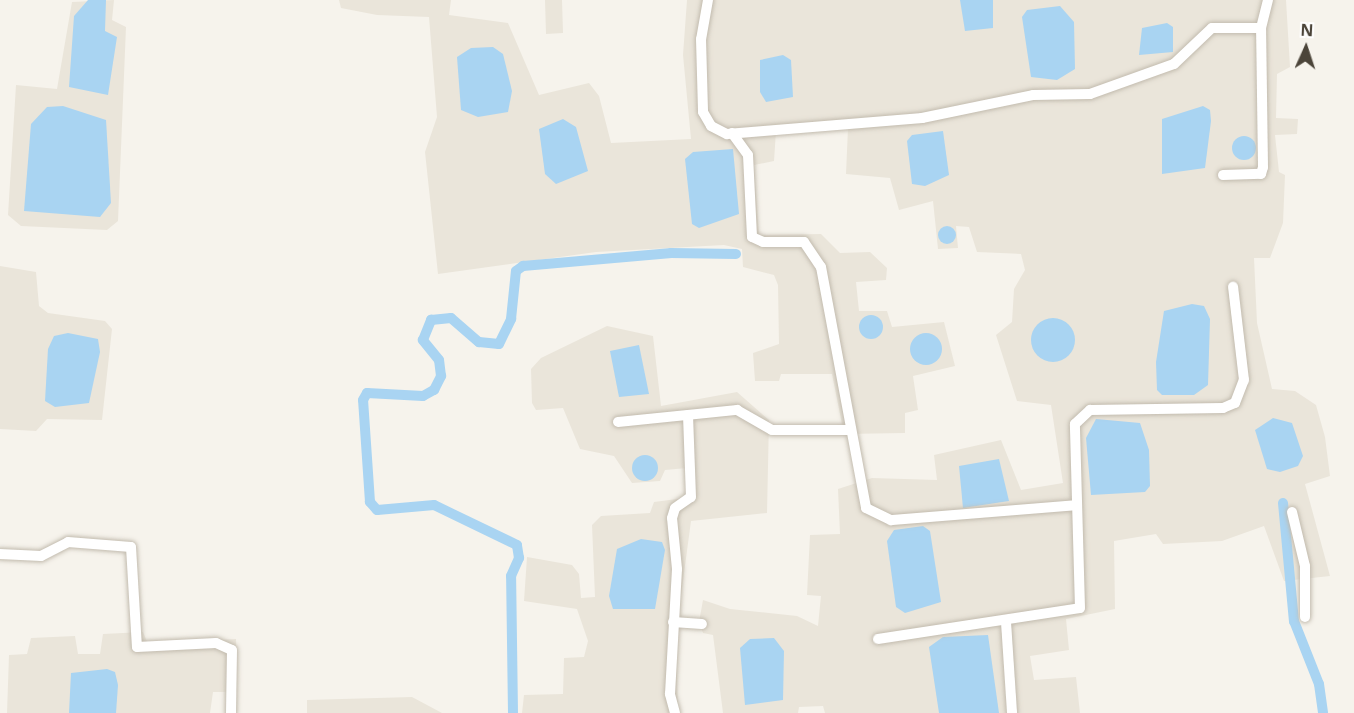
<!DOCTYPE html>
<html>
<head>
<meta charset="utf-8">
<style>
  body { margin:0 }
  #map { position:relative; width:1354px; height:713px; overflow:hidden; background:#f6f3ec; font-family:"Noto Sans",sans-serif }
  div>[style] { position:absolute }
  .residential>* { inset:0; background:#eae5da }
  .water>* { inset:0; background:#a9d4f2 }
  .round { border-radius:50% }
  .canal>* { height:10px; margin:-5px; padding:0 5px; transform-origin:5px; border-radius:5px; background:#a9d4f2 }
  .roads { filter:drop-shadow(0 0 2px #c2bbae) drop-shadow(0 0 2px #c2bbae) }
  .street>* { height:10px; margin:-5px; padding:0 5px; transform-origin:5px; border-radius:5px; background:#fff }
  span { translate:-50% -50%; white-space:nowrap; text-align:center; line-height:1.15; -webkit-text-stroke:4.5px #fff; paint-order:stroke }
  .north { position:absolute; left:1276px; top:18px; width:60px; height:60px; -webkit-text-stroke:4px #fff; paint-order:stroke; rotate:3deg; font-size:16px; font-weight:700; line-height:24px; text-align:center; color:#4b4439 }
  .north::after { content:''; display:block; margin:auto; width:21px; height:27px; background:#4b4439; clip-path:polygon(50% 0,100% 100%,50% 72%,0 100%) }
</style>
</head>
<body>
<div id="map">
  <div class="residential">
    <i style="clip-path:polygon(114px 0,112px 20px,126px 27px,118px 221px,107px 230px,21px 226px,8px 215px,16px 85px,57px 89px,72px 2px)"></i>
    <i style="clip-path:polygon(339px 0,451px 0,449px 15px,508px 23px,539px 95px,589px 83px,599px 96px,611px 143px,691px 139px,683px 55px,687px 0,1286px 0,1290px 67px,1277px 74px,1276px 118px,1298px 119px,1297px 134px,1275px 135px,1279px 172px,1285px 175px,1283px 223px,1270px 258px,1254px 258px,1257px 323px,1272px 389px,1295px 391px,1316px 405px,1325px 437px,1330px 476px,1305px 484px,1330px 576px,1284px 581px,1264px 526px,1222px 541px,1163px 544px,1156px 534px,1114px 541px,1115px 609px,1066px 619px,1069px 650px,1030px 656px,1034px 680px,1076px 677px,1080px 713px,825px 713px,823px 706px,799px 707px,798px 713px,723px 713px,713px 635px,703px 633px,699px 622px,703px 600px,730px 609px,797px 616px,818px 626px,821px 596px,807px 595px,810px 535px,840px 534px,838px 489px,872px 478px,937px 480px,934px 455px,1001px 440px,1021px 490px,1063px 483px,1051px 405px,1017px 401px,996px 335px,1012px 322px,1014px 289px,1025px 270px,1021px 254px,977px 252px,969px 227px,956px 226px,958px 248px,938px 249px,933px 201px,899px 210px,890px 178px,846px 174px,848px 128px,776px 131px,774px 161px,754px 165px,759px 235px,821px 234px,840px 253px,870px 252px,887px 268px,886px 280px,856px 282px,859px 311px,887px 311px,892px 327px,944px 322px,955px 366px,913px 376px,918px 410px,905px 413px,905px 433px,844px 434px,832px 374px,781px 374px,779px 381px,755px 381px,753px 353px,779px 344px,778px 285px,774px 275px,743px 267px,742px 249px,724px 245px,596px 252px,438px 274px,425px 152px,437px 117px,429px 17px,377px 15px,341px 8px)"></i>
    <i style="clip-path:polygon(545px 0,562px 0,563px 33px,546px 34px)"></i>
    <i style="clip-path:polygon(0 266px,36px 272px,39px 306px,48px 313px,105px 321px,112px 329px,102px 420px,47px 419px,36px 431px,0 429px)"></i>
    <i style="clip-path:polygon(607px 326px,653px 336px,661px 406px,737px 392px,769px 420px,767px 513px,691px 521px,676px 633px,678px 713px,522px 713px,524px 695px,563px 694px,564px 658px,584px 657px,588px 641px,577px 609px,524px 601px,527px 557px,572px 565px,579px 574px,581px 598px,595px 597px,592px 525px,601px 516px,650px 513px,654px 502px,685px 498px,687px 489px,687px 468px,665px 470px,660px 481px,632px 483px,614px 456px,580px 449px,563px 408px,536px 410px,532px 403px,531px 369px,541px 358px)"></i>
    <i style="clip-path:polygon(143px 632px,148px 644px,236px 639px,237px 692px,213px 692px,210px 713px,7px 713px,9px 655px,27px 654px,31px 638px,75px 636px,78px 654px,100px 654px,103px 634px)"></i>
    <i style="clip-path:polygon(412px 697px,442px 713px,307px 713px,307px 700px)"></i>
  </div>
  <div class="water">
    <i style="clip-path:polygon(88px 0,106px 0,105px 31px,117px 37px,108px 95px,69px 87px,74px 16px)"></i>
    <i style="clip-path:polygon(960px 0,993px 0,993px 28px,965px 31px)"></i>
    <i style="clip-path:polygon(1060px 6px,1074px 22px,1075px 69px,1057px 80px,1031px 77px,1022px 17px,1027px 10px)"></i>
    <i style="clip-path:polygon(1167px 23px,1173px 27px,1173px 52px,1139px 55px,1142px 28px)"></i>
    <i style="clip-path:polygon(471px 48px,493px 47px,503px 54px,512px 91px,508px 112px,478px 117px,461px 110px,457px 57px)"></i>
    <i style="clip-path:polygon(783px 55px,791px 60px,793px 97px,766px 102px,760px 92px,760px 60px)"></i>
    <i style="clip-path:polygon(63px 106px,106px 120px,111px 203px,100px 217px,24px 211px,31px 124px,47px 107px)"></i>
    <i style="clip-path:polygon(1203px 106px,1210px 110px,1211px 121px,1205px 168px,1162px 174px,1162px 119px)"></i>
    <i style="clip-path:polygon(563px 119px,576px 127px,588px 171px,556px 184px,545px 174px,539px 129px)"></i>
    <i style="clip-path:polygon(943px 131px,949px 175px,925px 186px,912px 184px,907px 141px,912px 135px)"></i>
    <i class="round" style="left:1232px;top:136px;width:24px;height:24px"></i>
    <i style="clip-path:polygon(733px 149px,739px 214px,699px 228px,692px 224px,685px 159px,693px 152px)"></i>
    <i class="round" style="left:938px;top:226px;width:18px;height:18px"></i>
    <i style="clip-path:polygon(1192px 304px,1204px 306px,1210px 319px,1208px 385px,1194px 395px,1162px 395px,1157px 390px,1156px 362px,1164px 311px)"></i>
    <i class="round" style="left:859px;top:315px;width:24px;height:24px"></i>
    <i class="round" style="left:1031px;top:318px;width:44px;height:44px"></i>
    <i class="round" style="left:910px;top:333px;width:32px;height:32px"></i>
    <i style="clip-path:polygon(68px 333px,98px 339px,100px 352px,89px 403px,55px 407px,45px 401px,48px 349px,54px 336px)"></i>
    <i style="clip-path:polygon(639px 345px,649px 394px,619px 397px,610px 351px)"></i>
    <i style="clip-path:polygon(1273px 418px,1292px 423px,1303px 456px,1298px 466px,1280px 472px,1267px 469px,1255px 430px)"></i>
    <i style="clip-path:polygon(1096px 419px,1140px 423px,1149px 450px,1150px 486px,1145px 492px,1091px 495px,1086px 438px)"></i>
    <i class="round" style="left:632px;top:455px;width:26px;height:26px"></i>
    <i style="clip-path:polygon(999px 459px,1009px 501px,963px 508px,959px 466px)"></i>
    <i style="clip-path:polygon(923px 526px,930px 531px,941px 602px,905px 613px,896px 607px,887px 541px,894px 530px)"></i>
    <i style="clip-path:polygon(641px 539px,662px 542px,665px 550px,655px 609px,613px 609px,609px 596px,617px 549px)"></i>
    <i style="clip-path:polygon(988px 635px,999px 713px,939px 713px,929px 647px,943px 637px)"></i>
    <i style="clip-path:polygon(774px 638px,784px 651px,783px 700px,745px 705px,740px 648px,750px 639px)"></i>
    <i style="clip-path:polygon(107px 669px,115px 672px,118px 685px,116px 713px,69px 713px,71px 673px)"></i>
  </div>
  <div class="canal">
    <i style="left:1283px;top:503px;width:119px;rotate:84.7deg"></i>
    <i style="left:1294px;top:621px;width:68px;rotate:68.4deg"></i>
    <i style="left:1319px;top:684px;width:29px;rotate:82deg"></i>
    <i style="left:513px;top:713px;width:137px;rotate:-90.8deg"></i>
    <i style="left:511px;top:576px;width:20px;rotate:-66deg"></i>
    <i style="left:519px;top:558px;width:13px;rotate:-99deg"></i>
    <i style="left:517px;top:545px;width:92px;rotate:-154.3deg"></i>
    <i style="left:434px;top:505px;width:57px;rotate:175deg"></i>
    <i style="left:377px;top:510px;width:11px;rotate:-131deg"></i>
    <i style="left:370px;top:502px;width:102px;rotate:-93.9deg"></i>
    <i style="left:363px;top:400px;width:8px;rotate:-60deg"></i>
    <i style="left:367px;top:393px;width:56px;rotate:3.1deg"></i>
    <i style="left:423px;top:396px;width:13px;rotate:-29deg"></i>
    <i style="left:434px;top:390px;width:16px;rotate:-63deg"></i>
    <i style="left:441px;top:376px;width:16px;rotate:-97deg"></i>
    <i style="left:439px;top:360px;width:26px;rotate:-129deg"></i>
    <i style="left:423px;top:340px;width:22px;rotate:-68deg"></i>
    <i style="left:431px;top:320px;width:20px;rotate:-6deg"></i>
    <i style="left:451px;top:318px;width:37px;rotate:41deg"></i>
    <i style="left:479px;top:342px;width:20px;rotate:6deg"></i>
    <i style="left:499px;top:344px;width:28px;rotate:-64deg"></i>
    <i style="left:511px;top:319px;width:48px;rotate:-84.1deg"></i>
    <i style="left:516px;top:271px;width:9px;rotate:-36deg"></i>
    <i style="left:523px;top:266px;width:149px;rotate:-5deg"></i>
    <i style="left:671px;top:253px;width:65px;rotate:0.9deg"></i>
  </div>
  <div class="roads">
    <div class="street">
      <i style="left:708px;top:0;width:40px;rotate:100deg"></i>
      <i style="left:701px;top:39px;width:73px;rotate:88.4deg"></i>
      <i style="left:703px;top:112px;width:16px;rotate:60deg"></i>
      <i style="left:711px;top:126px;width:18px;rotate:27deg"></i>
      <i style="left:727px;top:134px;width:196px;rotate:-4.7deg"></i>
      <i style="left:922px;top:118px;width:113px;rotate:-11.7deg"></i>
      <i style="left:1033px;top:95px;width:57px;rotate:-1deg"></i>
      <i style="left:1090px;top:94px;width:89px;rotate:-19.7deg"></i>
      <i style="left:1174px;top:64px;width:52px;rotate:-43.5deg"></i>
      <i style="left:1212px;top:28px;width:49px"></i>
      <i style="left:732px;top:133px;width:27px;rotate:54deg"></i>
      <i style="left:748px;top:155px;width:82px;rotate:87.2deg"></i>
      <i style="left:752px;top:237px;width:12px;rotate:24deg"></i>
      <i style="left:763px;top:242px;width:41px"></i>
      <i style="left:804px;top:242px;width:30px;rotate:56deg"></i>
      <i style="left:821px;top:267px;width:245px;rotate:79.4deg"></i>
      <i style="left:866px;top:508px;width:28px;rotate:26deg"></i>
      <i style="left:891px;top:520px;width:186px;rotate:-4.6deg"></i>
      <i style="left:1223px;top:175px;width:38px;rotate:-2deg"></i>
      <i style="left:1261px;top:174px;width:7px;rotate:-74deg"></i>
      <i style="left:1263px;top:167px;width:139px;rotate:-90.8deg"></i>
      <i style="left:1261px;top:28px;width:29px;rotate:-76deg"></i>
      <i style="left:618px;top:422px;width:120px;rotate:-5.8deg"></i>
      <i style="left:737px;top:410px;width:40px;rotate:29.7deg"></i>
      <i style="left:772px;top:430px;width:79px"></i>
      <i style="left:1292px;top:512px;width:56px;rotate:76.5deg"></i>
      <i style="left:1305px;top:566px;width:51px;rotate:90deg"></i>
      <i style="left:0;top:554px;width:41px;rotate:2.8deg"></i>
      <i style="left:41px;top:556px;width:30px;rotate:-27deg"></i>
      <i style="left:68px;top:542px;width:63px;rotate:4.5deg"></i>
      <i style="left:131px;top:547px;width:100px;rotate:86.6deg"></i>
      <i style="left:137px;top:647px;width:79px;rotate:-2.9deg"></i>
      <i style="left:216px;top:643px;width:17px;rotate:24deg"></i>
      <i style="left:232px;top:650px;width:63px;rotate:90.9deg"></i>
      <i style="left:673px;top:622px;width:29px;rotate:4deg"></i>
      <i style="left:1006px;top:622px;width:91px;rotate:86.2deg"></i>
      <i style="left:878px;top:639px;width:204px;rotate:-8.7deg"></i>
      <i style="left:1080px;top:608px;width:184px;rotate:-91.6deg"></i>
      <i style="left:1075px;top:424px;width:21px;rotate:-43deg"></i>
      <i style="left:1090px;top:410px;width:133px;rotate:-0.9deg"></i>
      <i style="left:1223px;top:408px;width:13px;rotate:-23deg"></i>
      <i style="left:1235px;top:403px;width:25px;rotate:-69deg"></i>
      <i style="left:1244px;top:380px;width:94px;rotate:-96.7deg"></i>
      <i style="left:675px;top:713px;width:20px;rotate:-105deg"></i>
      <i style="left:670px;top:694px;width:125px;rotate:-86.8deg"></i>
      <i style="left:677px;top:569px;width:51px;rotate:-95.6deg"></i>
      <i style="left:672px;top:518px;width:10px;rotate:-73deg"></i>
      <i style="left:675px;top:508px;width:19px;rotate:-35deg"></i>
      <i style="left:691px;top:497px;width:82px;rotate:-92.1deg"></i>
    </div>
  </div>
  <div class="north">N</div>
</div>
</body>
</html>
